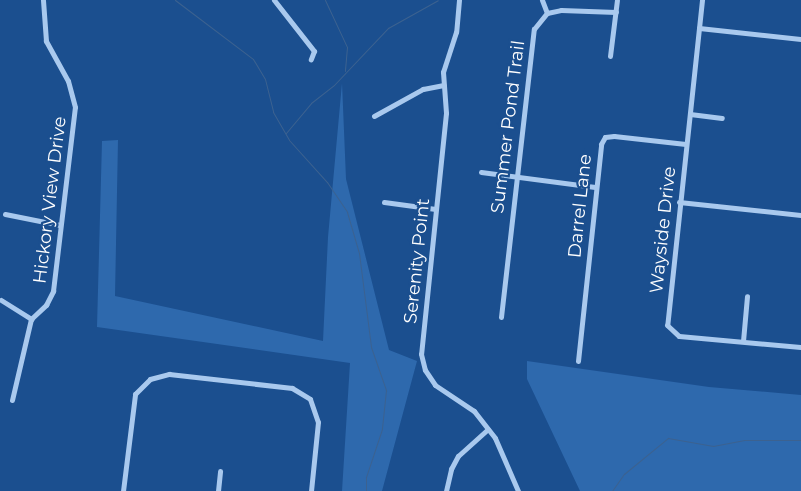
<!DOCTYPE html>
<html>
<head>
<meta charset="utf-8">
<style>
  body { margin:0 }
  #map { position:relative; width:801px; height:491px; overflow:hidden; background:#1b4f8f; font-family:Montserrat,sans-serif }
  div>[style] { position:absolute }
  .green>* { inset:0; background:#2e69ad }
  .stream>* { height:1px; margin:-0.5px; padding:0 0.5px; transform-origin:0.5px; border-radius:0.5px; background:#3c6290 }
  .minor>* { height:5px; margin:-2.5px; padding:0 2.5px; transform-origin:2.5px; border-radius:2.5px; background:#a9c9ee }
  span { translate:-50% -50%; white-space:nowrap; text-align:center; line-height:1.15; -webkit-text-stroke:4.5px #1b4f8f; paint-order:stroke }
  .street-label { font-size:18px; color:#fff }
</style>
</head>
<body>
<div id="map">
  <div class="green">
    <i style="clip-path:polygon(342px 83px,346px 179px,389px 350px,417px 361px,382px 491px,342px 491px,350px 363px,97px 327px,102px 141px,118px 140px,115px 296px,323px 341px,328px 237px)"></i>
    <i style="clip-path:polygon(527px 361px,709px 387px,801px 395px,801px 491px,580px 491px,527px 379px)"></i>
  </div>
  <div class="stream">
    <i style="left:175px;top:0;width:98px;rotate:37.1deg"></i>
    <i style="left:253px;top:59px;width:23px;rotate:59deg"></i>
    <i style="left:265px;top:79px;width:34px;rotate:76deg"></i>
    <i style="left:273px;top:112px;width:32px;rotate:60deg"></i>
    <i style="left:289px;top:140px;width:57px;rotate:47.9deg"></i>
    <i style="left:327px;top:182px;width:36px;rotate:56deg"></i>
    <i style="left:347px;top:212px;width:43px;rotate:73.7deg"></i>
    <i style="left:359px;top:253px;width:95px;rotate:82.7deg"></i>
    <i style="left:371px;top:347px;width:46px;rotate:70.8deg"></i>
    <i style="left:386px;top:390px;width:39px;rotate:96deg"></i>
    <i style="left:382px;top:429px;width:51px;rotate:108.4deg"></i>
    <i style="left:366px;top:477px;width:14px;rotate:90deg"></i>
    <i style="left:325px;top:0;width:52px;rotate:64.9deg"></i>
    <i style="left:347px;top:47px;width:24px;rotate:95deg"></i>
    <i style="left:286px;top:133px;width:39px;rotate:-50deg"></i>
    <i style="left:311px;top:103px;width:29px;rotate:-38deg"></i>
    <i style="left:334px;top:85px;width:79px;rotate:-46.5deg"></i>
    <i style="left:388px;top:28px;width:57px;rotate:-29.2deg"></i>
    <i style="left:612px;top:491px;width:21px;rotate:-55deg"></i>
    <i style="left:624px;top:474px;width:57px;rotate:-39.3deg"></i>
    <i style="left:668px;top:438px;width:46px;rotate:10.1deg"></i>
    <i style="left:713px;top:446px;width:32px;rotate:-11deg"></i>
    <i style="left:744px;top:440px;width:57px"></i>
  </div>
  <div class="minor">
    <i style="left:274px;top:0;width:65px;rotate:51.9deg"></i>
    <i style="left:314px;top:51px;width:9px;rotate:111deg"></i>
    <i style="left:459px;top:0;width:32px;rotate:95deg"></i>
    <i style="left:456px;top:32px;width:42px;rotate:108deg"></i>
    <i style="left:443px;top:72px;width:41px;rotate:85.8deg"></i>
    <i style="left:446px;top:113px;width:242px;rotate:95.9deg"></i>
    <i style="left:421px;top:354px;width:16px;rotate:76deg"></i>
    <i style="left:425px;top:370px;width:18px;rotate:56deg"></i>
    <i style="left:435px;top:385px;width:47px;rotate:33.7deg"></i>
    <i style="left:474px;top:411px;width:34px;rotate:52deg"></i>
    <i style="left:495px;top:438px;width:58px;rotate:66.5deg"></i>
    <i style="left:542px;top:0;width:14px;rotate:69deg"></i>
    <i style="left:702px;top:0;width:327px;rotate:96.1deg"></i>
    <i style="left:667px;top:325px;width:16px;rotate:43deg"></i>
    <i style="left:679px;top:336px;width:122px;rotate:5.2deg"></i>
    <i style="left:699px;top:28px;width:103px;rotate:6.2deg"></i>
    <i style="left:610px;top:56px;width:56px;rotate:-82.9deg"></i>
    <i style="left:690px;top:114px;width:32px;rotate:7deg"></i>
    <i style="left:374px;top:116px;width:56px;rotate:-28.9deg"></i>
    <i style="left:423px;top:89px;width:21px;rotate:-11deg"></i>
    <i style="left:481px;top:172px;width:115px;rotate:7.5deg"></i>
    <i style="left:384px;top:202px;width:52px;rotate:7.7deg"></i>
    <i style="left:679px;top:202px;width:123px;rotate:6.1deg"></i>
    <i style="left:5px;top:214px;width:56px;rotate:11.3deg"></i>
    <i style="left:1px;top:300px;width:36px;rotate:32deg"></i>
    <i style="left:501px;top:317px;width:290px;rotate:-83.5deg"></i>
    <i style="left:534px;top:29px;width:21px;rotate:-51deg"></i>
    <i style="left:547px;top:13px;width:14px;rotate:-12deg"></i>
    <i style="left:561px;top:10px;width:55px;rotate:2.1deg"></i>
    <i style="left:743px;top:341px;width:45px;rotate:-84.9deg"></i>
    <i style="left:578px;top:361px;width:218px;rotate:-83.9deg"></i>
    <i style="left:601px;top:144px;width:8px;rotate:-60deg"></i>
    <i style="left:605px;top:137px;width:9px;rotate:-6deg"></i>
    <i style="left:614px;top:136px;width:72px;rotate:6.3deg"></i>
    <i style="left:12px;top:400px;width:83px;rotate:-76.8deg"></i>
    <i style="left:31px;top:319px;width:21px;rotate:-43deg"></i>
    <i style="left:46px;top:305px;width:16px;rotate:-63deg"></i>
    <i style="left:53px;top:291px;width:185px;rotate:-83.2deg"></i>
    <i style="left:75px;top:107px;width:27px;rotate:-105deg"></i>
    <i style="left:68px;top:81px;width:46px;rotate:-118.8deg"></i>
    <i style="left:46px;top:41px;width:41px;rotate:-94.2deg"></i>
    <i style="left:123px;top:491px;width:98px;rotate:-82.9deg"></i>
    <i style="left:135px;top:394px;width:21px;rotate:-45deg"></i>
    <i style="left:150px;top:379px;width:20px;rotate:-15deg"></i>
    <i style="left:169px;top:374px;width:124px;rotate:6.5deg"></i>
    <i style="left:292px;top:388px;width:21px;rotate:31deg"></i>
    <i style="left:310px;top:399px;width:24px;rotate:71deg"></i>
    <i style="left:318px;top:422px;width:69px;rotate:95.8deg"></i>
    <i style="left:218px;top:491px;width:20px;rotate:-84deg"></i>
    <i style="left:446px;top:491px;width:23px;rotate:-77deg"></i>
    <i style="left:451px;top:469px;width:15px;rotate:-62deg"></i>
    <i style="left:458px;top:456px;width:40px;rotate:-42deg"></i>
  </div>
  <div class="street-label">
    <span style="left:508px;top:127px;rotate:-83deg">Summer Pond Trail</span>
    <span style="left:50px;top:200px;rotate:-83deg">Hickory View Drive</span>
    <span style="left:580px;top:206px;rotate:-84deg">Darrel Lane</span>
    <span style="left:663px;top:230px;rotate:-84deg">Wayside Drive</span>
    <span style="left:417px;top:261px;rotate:-84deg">Serenity Point</span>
  </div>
</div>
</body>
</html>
